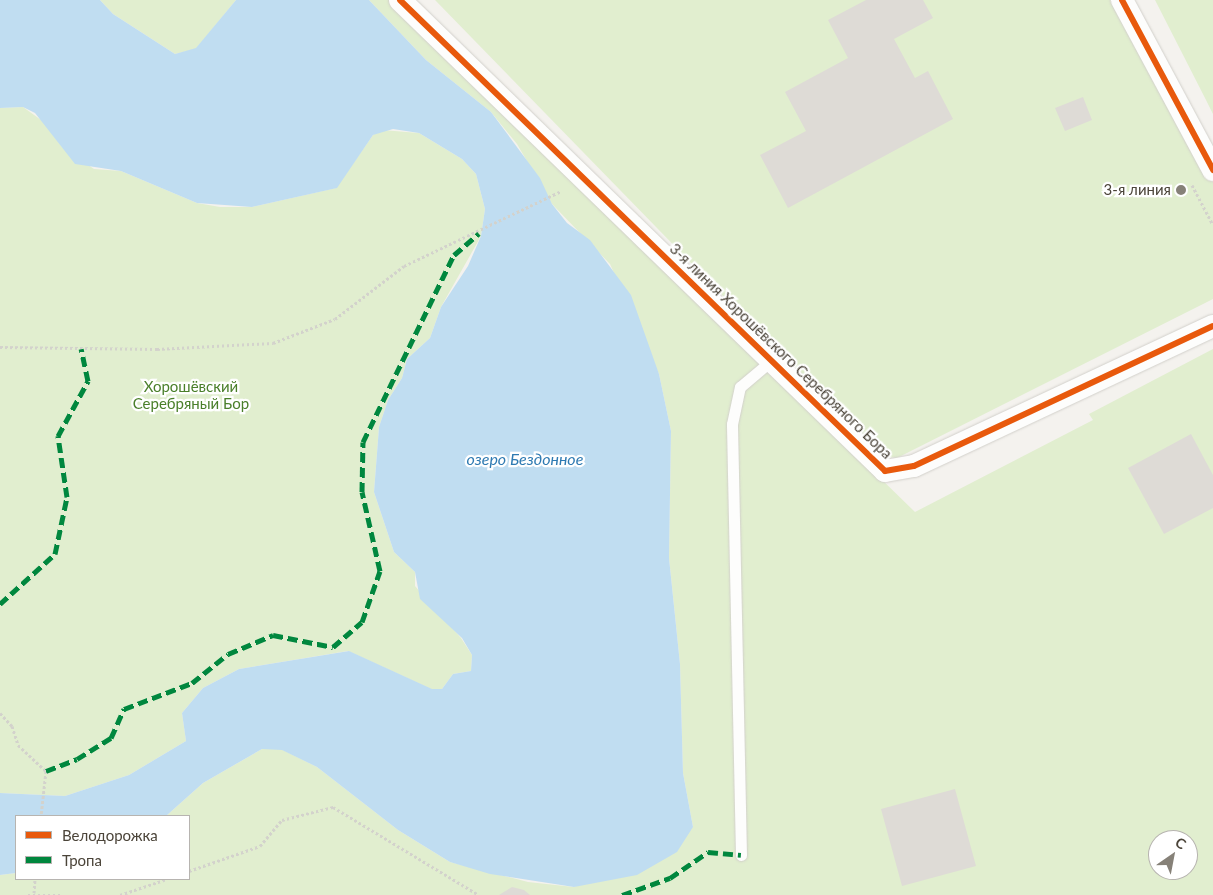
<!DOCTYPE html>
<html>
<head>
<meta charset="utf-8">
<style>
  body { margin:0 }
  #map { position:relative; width:1213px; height:895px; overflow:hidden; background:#f4f2ee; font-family:Lato,sans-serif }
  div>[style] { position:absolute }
  .green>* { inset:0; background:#e1eecf }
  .water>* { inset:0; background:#c0ddf1 }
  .building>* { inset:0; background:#dedbd6 }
  .path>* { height:3px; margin-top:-1.5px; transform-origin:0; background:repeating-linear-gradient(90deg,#d3d2cc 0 2.5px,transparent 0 5px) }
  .roads { filter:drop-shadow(0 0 1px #d2d0cb) drop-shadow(0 0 1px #d2d0cb) }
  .lane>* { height:11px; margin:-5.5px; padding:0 5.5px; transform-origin:5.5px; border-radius:5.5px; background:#fdfdfc }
  .street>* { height:22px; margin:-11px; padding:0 11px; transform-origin:11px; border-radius:11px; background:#fdfdfc }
  .quiet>* { height:5px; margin-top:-2.5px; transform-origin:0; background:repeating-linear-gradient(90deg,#00873e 0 10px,transparent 0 15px) }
  .cycleway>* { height:6px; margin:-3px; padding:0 3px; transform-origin:3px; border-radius:3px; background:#e8590c }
  .dots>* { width:14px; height:14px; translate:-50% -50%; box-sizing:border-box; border:2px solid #fff; border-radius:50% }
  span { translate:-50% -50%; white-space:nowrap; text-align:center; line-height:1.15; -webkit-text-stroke:4.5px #fff; paint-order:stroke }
  .poi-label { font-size:15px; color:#4b4439 }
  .right { translate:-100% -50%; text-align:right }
  .street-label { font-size:15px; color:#4b4439 }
  .park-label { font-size:15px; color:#4a7f2a }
  .water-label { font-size:16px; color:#2e7ab2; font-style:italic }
  .legend { position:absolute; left:15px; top:815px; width:175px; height:65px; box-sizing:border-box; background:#fff; border:1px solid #b7b4b0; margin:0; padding:6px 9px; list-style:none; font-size:15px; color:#4b4439 }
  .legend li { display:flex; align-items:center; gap:10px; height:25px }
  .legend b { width:25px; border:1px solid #b7b4b0 }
  .north { position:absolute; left:1148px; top:830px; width:50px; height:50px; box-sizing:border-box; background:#fff; border:1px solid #b7b4b0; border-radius:50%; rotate:33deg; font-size:14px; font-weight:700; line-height:20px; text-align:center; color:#4b4439 }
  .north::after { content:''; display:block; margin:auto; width:18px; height:22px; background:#868178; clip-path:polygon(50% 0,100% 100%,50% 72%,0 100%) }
</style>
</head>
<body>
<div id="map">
  <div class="green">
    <i style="clip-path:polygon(100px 0,236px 0,196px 49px,175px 54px,113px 14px)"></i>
    <i style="clip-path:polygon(evenodd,369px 0,390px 0,915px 512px,1093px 420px,1089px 414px,1213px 349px,1213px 895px,0 895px,0 875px,16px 873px,16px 879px,189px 879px,189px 816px,166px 816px,203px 783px,262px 749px,281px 749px,317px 767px,398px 830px,450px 862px,528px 882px,574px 887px,693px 827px,683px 773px,680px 664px,669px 558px,671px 431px,659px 374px,610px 264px,552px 204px,517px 144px,491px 112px,426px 60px,369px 0,1158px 840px,1188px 840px,1188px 870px,1158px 870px,1158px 840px)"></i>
    <i style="clip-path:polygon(435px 0,1119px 0,1213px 171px,1213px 299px,897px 458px,879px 456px)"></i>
    <i style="clip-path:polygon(1155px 0,1213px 0,1213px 114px,1206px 100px)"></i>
    <i style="clip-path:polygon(23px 107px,48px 125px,62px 147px,94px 169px,121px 171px,197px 203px,220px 207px,252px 207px,336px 188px,373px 135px,382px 130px,419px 133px,462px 159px,476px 174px,485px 209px,481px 236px,441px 307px,430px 338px,407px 359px,402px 378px,388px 400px,379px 427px,374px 492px,394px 552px,415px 572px,415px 586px,461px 638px,472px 655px,471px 671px,453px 674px,442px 689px,431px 689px,348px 651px,239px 669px,203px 688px,182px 713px,186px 741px,129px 775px,65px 796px,0 793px,0 108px)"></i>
  </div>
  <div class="water">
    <i style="clip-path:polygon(0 0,100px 0,113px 14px,175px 54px,196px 48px,236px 0,369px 0,426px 60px,491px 112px,540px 178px,552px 204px,567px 223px,590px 240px,631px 295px,659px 374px,671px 431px,669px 558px,680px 664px,683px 773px,693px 827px,677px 852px,637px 875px,574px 887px,490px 874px,450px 862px,398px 830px,317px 767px,282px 750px,262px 749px,203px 783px,166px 816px,16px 816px,16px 873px,0 875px,0 793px,65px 796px,129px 775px,186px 741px,182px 713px,203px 688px,239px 669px,349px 651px,432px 689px,442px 689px,453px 674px,471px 671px,472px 655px,462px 638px,420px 599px,415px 572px,394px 552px,374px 492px,379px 427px,388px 400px,402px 378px,407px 359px,430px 338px,441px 307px,468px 266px,481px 236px,485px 209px,476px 174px,462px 159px,419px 133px,393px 129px,373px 135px,337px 188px,252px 207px,197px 203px,121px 171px,75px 164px,35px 113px,23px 107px,0 108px)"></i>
  </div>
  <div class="building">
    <i style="clip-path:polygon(866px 0,923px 0,933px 18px,894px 39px,915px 78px,928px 71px,953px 119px,788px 208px,760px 155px,806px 131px,785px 92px,848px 58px,828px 20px)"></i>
    <i style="clip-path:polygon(1083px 97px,1092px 120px,1065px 131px,1055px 108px)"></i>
    <i style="clip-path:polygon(1191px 434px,1213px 475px,1213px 508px,1164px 534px,1128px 468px)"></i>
    <i style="clip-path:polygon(955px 789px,976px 866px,902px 886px,881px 809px)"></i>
    <i style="clip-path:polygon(512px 887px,524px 890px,530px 895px,499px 895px)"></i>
  </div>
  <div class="path">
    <i style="left:1192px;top:185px;width:45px;rotate:62.3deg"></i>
    <i style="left:0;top:347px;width:157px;rotate:0.7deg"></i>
    <i style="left:157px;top:349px;width:116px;rotate:-3deg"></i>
    <i style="left:273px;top:343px;width:66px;rotate:-21.2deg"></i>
    <i style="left:335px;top:319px;width:87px;rotate:-37.5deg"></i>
    <i style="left:404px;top:266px;width:174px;rotate:-25.5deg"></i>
    <i style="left:0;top:713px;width:18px;rotate:47deg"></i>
    <i style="left:12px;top:726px;width:20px;rotate:72deg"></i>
    <i style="left:18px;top:745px;width:38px;rotate:43deg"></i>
    <i style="left:46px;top:771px;width:45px;rotate:96.3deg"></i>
    <i style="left:189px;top:871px;width:75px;rotate:-19.4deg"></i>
    <i style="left:260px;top:846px;width:34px;rotate:-50deg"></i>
    <i style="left:282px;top:820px;width:53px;rotate:-14.3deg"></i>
    <i style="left:333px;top:807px;width:170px;rotate:31.1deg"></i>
    <i style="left:34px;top:893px;width:14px;rotate:-86deg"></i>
    <i style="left:28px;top:895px;width:33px"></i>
    <i style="left:120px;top:895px;width:50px;rotate:-18.8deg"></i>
  </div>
  <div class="roads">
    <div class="lane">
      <i style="left:741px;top:855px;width:431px;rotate:-91.2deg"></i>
      <i style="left:732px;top:424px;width:38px;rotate:-78deg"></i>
      <i style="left:740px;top:387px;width:42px;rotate:-40.2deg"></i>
    </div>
    <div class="street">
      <i style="left:400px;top:0;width:676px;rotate:44.16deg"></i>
      <i style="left:885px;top:471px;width:29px;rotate:-10deg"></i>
      <i style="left:914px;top:466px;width:330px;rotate:-25.1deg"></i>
      <i style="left:1122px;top:0;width:193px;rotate:61.8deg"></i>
    </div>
  </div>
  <div class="quiet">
    <i style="left:0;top:604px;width:74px;rotate:-42.3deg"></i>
    <i style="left:55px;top:554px;width:58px;rotate:-78.1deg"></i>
    <i style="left:67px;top:497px;width:62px;rotate:-98.4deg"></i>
    <i style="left:58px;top:436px;width:63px;rotate:-61.4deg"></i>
    <i style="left:88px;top:381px;width:33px;rotate:-102deg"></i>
    <i style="left:46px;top:771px;width:33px;rotate:-21deg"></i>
    <i style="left:77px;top:759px;width:40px;rotate:-32deg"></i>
    <i style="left:111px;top:738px;width:32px;rotate:-66deg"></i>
    <i style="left:124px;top:709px;width:73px;rotate:-20.9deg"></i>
    <i style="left:192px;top:683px;width:46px;rotate:-38.9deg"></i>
    <i style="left:228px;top:654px;width:49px;rotate:-22.9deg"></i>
    <i style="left:273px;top:635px;width:61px;rotate:11.3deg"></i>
    <i style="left:333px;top:647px;width:38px;rotate:-41deg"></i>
    <i style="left:362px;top:622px;width:54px;rotate:-70.6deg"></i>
    <i style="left:380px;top:571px;width:81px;rotate:-102.8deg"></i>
    <i style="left:362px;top:492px;width:50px;rotate:-88.9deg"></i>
    <i style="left:363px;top:442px;width:208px;rotate:-64.1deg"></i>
    <i style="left:454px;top:255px;width:33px;rotate:-41deg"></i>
    <i style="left:622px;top:895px;width:51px;rotate:-19.5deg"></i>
    <i style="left:670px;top:878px;width:46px;rotate:-34.4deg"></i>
    <i style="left:708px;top:852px;width:33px;rotate:5deg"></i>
  </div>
  <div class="cycleway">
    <i style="left:400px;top:0;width:676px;rotate:44.16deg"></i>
    <i style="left:885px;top:471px;width:29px;rotate:-10deg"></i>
    <i style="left:914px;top:466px;width:330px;rotate:-25.1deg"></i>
    <i style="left:1122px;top:0;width:193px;rotate:61.8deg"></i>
  </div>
  <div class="dots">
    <i style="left:1181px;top:190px;background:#868178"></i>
  </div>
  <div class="poi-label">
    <span class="right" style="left:1171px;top:190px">3-я линия</span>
  </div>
  <div class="street-label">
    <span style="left:781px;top:351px;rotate:44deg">3-я линия Хорошёвского Серебряного Бора</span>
  </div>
  <div class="park-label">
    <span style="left:191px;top:395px">Хорошёвский<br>Серебряный Бор</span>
  </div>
  <div class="water-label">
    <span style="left:525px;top:459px">озеро Бездонное</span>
  </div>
  <ul class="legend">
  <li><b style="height:6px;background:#e8590c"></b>Велодорожка</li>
  <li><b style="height:6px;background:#00873e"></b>Тропа</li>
  </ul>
  <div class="north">С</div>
</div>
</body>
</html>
